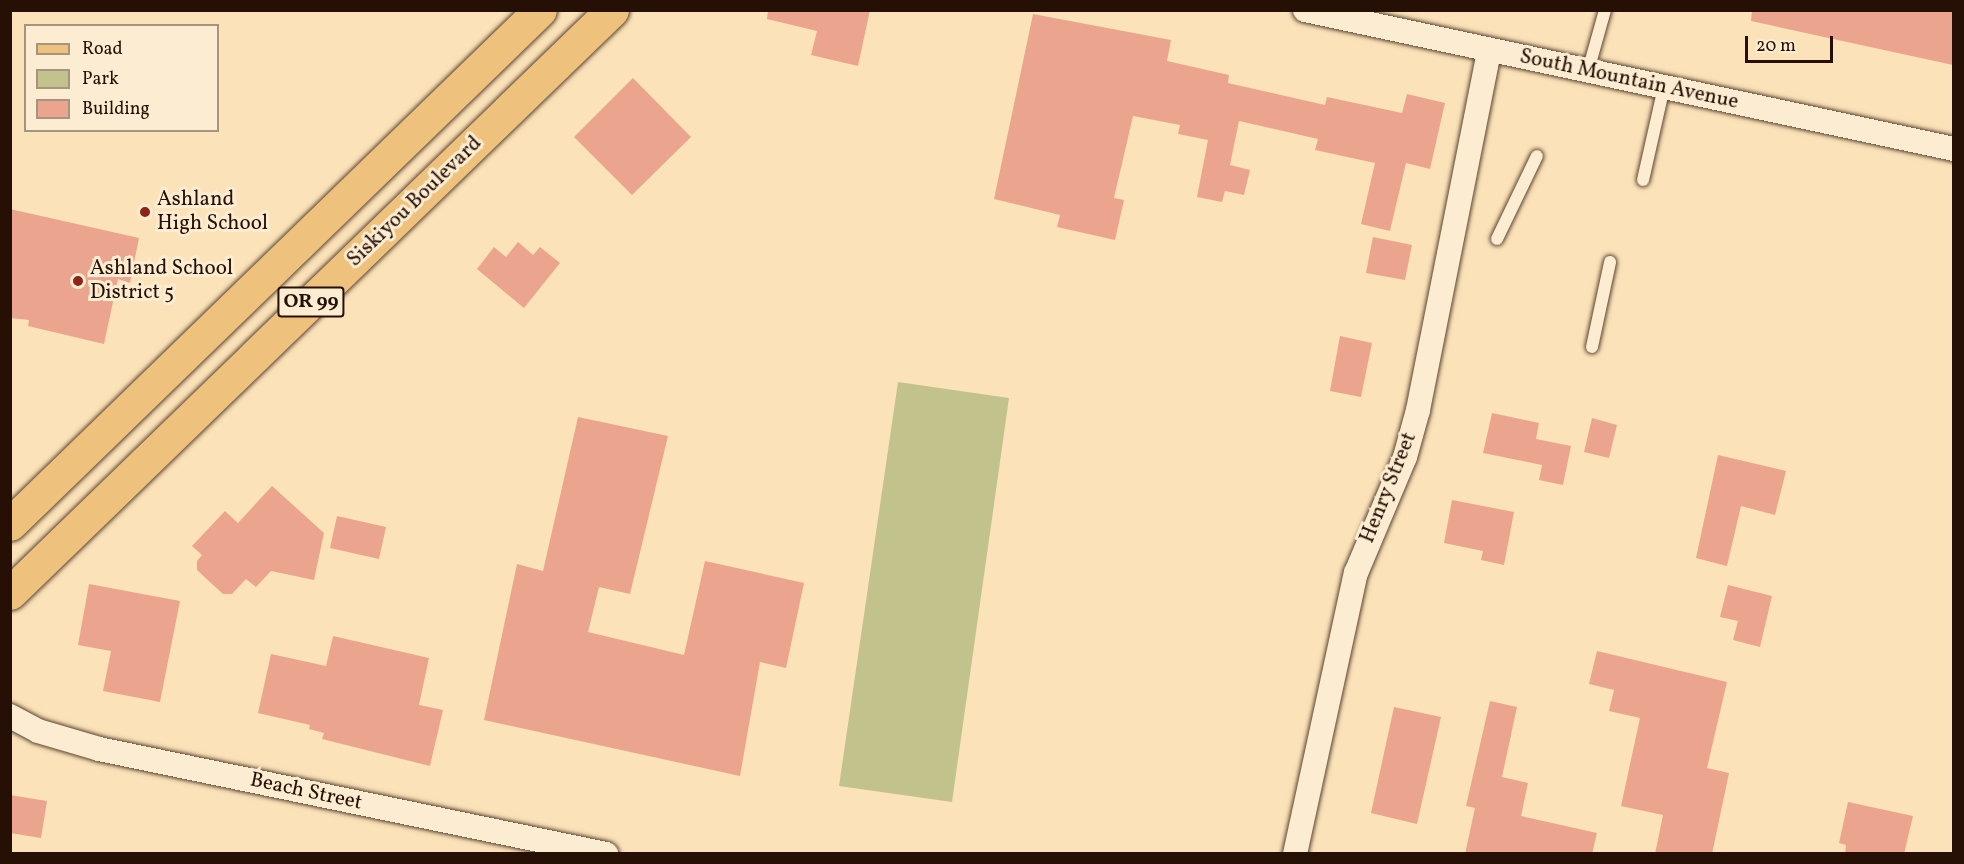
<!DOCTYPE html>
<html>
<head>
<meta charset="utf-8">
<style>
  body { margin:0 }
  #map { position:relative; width:1964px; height:864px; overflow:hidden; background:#fbe2b8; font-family:Vollkorn,serif }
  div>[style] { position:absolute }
  .green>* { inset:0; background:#c2c28c }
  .building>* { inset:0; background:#eba58f }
  .roads { filter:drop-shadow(0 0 2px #5b4432) drop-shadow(0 0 2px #5b4432) }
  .service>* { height:12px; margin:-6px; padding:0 6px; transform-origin:6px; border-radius:6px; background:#fcecd1 }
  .minor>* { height:24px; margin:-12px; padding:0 12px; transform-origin:12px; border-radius:12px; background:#fcecd1 }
  .primary>* { height:33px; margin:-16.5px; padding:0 16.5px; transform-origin:16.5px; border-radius:16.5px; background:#eec17c }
  .dots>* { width:16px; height:16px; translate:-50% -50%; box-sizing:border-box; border:3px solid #fcecd1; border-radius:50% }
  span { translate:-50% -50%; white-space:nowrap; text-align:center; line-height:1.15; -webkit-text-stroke:6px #fcecd1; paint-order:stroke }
  .shield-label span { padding:2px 4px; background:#fcecd1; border:2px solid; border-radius:4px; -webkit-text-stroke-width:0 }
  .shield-label { font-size:20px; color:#260f05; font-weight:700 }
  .street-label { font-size:21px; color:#260f05 }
  .poi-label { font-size:21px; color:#260f05 }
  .left { translate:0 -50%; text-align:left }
  .frame { position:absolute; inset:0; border:12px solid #260f05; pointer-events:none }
  .legend { position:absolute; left:24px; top:24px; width:195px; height:108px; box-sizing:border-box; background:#fcecd1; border:2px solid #a6947f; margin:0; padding:8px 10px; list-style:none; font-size:18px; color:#260f05 }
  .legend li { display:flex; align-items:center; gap:12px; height:30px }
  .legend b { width:30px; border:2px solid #a6947f }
  .scale { position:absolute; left:1745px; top:36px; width:88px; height:27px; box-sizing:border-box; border:3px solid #260f05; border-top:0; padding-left:8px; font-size:18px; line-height:21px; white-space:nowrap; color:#260f05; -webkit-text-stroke:4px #fcecd1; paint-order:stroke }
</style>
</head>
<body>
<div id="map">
  <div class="green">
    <i style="clip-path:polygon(898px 382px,1009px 398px,952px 802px,839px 786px)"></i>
  </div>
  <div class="building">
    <i style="clip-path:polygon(768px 10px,870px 10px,858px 66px,811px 55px,817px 31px,767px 19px)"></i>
    <i style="clip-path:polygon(1752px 10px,1953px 10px,1953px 65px,1751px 21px)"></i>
    <i style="clip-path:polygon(1033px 14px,1171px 40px,1167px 61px,1229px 75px,1228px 83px,1325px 105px,1327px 97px,1402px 113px,1407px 94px,1445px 103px,1430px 169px,1406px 163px,1390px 231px,1361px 224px,1375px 163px,1315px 150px,1318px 139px,1239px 121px,1230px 165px,1250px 170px,1244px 195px,1225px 191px,1222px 202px,1197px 197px,1208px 140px,1178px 134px,1180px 125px,1133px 116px,1114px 198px,1124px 200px,1115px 240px,1057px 227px,1060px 215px,994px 199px)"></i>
    <i style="clip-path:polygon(633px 78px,691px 137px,632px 195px,574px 137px)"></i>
    <i style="clip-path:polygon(10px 209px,139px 238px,130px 283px,118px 279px,104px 344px,28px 326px,29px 320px,10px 318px)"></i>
    <i style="clip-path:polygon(1373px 237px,1412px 245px,1405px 280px,1366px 273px)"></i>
    <i style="clip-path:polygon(518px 242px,533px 255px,540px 247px,560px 263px,524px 308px,477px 269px,494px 247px,506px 257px)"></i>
    <i style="clip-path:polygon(1340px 336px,1372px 343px,1361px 397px,1330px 391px)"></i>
    <i style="clip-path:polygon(1492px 413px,1539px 423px,1536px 439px,1571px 446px,1563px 485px,1539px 480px,1542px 465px,1483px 453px)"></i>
    <i style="clip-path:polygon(578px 417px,668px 436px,630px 594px,599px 587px,588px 632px,684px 655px,705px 561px,804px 583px,786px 668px,760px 662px,740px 776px,484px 720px,517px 564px,543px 571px)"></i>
    <i style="clip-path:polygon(1592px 418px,1617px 425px,1609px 458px,1584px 452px)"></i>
    <i style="clip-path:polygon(1718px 455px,1786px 471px,1775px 515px,1741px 506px,1727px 566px,1696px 558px)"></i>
    <i style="clip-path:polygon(272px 486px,324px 533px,314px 580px,271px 571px,256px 587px,246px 579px,232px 594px,223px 594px,197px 570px,197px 561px,202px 555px,192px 546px,225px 511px,238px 523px)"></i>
    <i style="clip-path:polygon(1452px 500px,1514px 512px,1504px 565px,1481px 560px,1483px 551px,1444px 543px)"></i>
    <i style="clip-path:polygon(337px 516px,386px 527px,379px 559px,330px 548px)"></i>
    <i style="clip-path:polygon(89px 584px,180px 601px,160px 702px,103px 691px,111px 651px,78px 645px)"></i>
    <i style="clip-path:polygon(1728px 585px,1772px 596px,1760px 647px,1733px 640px,1738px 621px,1720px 617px)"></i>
    <i style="clip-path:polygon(333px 636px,429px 658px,419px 705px,443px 710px,430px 766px,322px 739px,324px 733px,309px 729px,310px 725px,258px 713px,271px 654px,326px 666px)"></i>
    <i style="clip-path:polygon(1597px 651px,1727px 682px,1707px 768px,1729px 773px,1712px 854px,1655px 854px,1663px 815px,1621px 806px,1640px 718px,1609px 711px,1614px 690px,1589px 684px)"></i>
    <i style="clip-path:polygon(1490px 701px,1517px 707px,1502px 777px,1528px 783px,1521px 816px,1597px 833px,1592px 854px,1465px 854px,1475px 808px,1466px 806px)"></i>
    <i style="clip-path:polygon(1394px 707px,1441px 717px,1417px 824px,1371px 813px)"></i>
    <i style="clip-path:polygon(10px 795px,47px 801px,41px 838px,10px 833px)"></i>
    <i style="clip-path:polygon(1848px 802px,1913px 816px,1904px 854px,1845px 854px,1846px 845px,1839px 843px)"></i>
  </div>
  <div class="roads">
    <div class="service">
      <i style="left:1588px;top:71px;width:63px;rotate:-74.4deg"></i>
      <i style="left:1643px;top:180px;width:95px;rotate:-77.3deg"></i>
      <i style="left:1497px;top:239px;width:92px;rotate:-64.3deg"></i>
      <i style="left:1592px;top:347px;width:87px;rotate:-78deg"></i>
    </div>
    <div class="minor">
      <i style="left:1305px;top:10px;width:664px;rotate:12.09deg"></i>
      <i style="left:10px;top:716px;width:32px;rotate:28deg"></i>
      <i style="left:38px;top:731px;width:64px;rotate:16.4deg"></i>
      <i style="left:99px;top:749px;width:518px;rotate:11.7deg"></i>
      <i style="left:1295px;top:854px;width:288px;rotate:-77.8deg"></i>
      <i style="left:1356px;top:573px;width:126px;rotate:-67.1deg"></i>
      <i style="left:1405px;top:457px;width:49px;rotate:-74.5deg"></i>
      <i style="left:1418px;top:410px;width:367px;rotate:-78.8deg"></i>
    </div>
    <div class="primary">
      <i style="left:10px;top:524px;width:738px;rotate:-44.12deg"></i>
      <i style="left:10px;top:593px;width:838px;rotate:-44.08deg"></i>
    </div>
  </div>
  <div class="dots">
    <i style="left:145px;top:212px;background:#8f2418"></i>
    <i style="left:78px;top:281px;background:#8f2418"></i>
  </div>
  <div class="shield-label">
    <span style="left:311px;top:302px">OR 99</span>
  </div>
  <div class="street-label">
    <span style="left:1629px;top:80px;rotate:12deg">South Mountain Avenue</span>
    <span style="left:415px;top:202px;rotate:-44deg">Siskiyou Boulevard</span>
    <span style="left:1389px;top:488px;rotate:-68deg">Henry Street</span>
    <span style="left:306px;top:792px;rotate:12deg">Beach Street</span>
  </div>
  <div class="poi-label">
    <span class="left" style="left:157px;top:212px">Ashland<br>High School</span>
    <span class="left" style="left:90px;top:281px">Ashland School<br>District 5</span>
  </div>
  <div class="frame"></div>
  <ul class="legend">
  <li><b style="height:8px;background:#eec17c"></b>Road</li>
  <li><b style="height:16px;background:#c2c28c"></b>Park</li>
  <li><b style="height:16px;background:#eba58f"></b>Building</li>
  </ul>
  <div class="scale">20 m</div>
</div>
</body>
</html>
